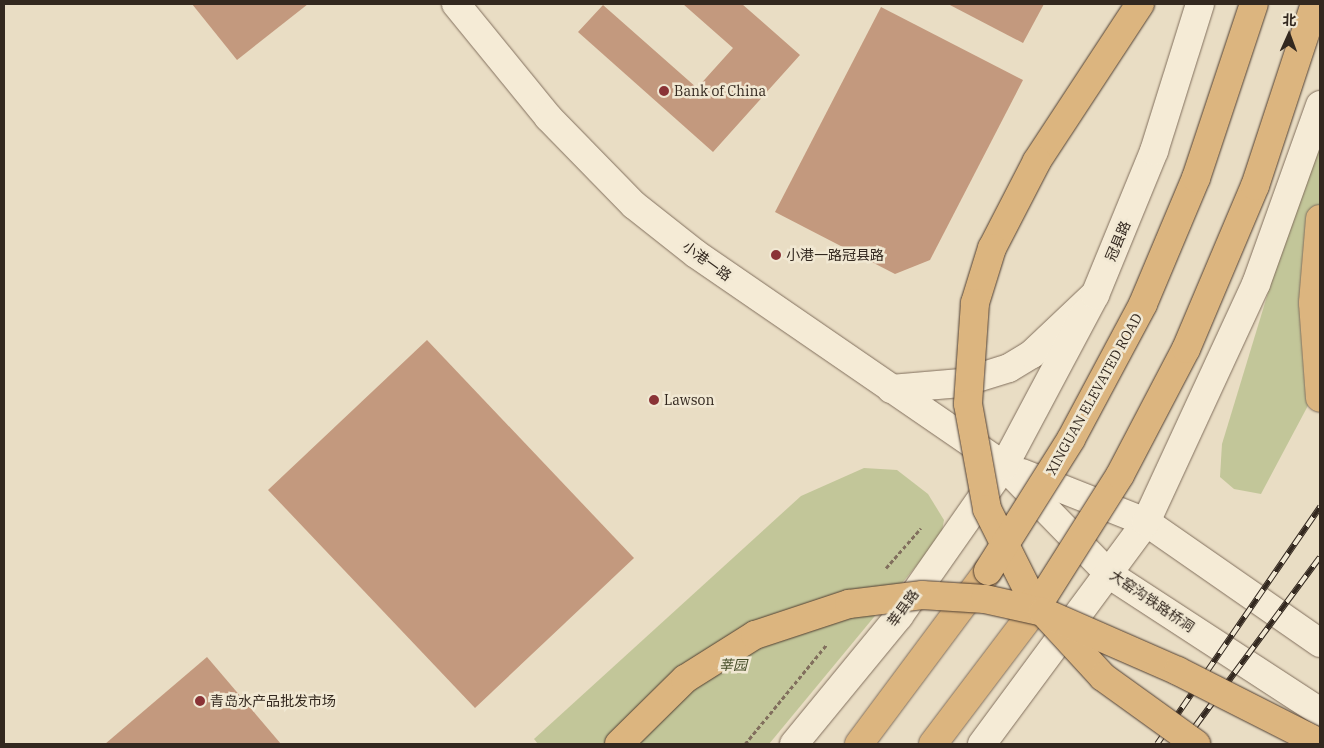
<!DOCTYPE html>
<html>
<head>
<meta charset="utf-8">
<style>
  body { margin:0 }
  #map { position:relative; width:1324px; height:748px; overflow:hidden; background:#e9ddc4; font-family:"IBM Plex Serif","Noto Sans SC",serif }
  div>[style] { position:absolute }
  .green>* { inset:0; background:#c2c699 }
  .building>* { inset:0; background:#c3997e }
  .path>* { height:3px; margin-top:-1.5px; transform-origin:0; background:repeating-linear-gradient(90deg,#816f5d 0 4px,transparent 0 6.5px) }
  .roads { filter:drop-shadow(0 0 1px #816f5d) drop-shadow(0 0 1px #816f5d) }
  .minor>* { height:28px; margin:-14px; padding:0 14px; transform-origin:14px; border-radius:14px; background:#f5ebd6 }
  .secondary>* { height:28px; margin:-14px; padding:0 14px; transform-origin:14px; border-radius:14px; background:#f5ebd6 }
  .trunk>* { height:28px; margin:-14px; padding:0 14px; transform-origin:14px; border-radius:14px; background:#dcb57f }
  .rail>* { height:5.5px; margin-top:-2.75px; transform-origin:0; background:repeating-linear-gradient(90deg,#f1e8d3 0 11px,#33281f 0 22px); box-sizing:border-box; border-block:1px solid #33281f }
  .bridges { filter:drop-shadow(0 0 1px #503e30) drop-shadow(0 0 1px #503e30) }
  .trunk-bridge>* { height:28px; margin:-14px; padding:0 14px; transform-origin:14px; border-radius:14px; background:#dcb57f }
  .dots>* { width:14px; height:14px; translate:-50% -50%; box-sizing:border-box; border:2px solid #f1e8d3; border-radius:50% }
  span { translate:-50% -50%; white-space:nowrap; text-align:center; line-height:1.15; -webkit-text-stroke:5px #f1e8d3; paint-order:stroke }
  .poi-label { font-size:14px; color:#33281f }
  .left { translate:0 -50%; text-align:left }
  .street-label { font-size:14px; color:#33281f }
  .park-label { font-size:14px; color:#454d28; font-style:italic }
  .frame { position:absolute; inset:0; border:5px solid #33281f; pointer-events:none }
  .north { position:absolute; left:1264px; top:10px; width:50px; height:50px; -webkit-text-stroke:4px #f1e8d3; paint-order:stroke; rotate:2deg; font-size:14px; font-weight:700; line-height:20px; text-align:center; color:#33281f }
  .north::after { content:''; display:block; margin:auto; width:18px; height:22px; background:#33281f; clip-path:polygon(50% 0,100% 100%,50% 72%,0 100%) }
</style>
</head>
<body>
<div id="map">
  <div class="green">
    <i style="clip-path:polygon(1320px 122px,1320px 383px,1261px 494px,1234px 489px,1220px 477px,1222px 444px)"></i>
    <i style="clip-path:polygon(864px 468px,897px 470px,928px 494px,944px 520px,941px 536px,769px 744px,538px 744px,534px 739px,801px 496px)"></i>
  </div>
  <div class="building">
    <i style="clip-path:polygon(192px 4px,308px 4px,237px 60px)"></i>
    <i style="clip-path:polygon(683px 4px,742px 4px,800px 55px,713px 152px,578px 32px,603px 5px,697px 88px,733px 48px)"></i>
    <i style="clip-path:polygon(948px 4px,1044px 4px,1023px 43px)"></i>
    <i style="clip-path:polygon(881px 7px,1023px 80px,930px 260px,895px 274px,775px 212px)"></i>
    <i style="clip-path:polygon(427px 340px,634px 558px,475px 708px,268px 490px)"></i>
    <i style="clip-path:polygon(207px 657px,281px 744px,105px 744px)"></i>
  </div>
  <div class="path">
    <i style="left:886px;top:568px;width:53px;rotate:-48.8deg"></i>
    <i style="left:745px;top:744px;width:129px;rotate:-50.6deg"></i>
  </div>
  <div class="roads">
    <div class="minor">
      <i style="left:456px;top:4px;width:146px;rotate:50.8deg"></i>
      <i style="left:548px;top:117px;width:123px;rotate:45.7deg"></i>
      <i style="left:634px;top:205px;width:79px;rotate:38.3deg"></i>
      <i style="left:696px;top:254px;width:374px;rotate:34.5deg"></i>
      <i style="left:891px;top:389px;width:70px;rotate:-4.9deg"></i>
      <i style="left:961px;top:383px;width:50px;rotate:-17.4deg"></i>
      <i style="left:1009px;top:368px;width:27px;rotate:-31deg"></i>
      <i style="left:1032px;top:354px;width:83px;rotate:-43.5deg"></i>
    </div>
    <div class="secondary">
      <i style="left:1004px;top:466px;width:152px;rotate:45.8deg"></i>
      <i style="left:1110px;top:575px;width:251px;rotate:33.1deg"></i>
      <i style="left:1022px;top:473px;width:133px;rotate:21.6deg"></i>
      <i style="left:1146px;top:522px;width:212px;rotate:34.8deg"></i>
      <i style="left:794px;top:744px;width:166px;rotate:-50.6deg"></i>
      <i style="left:899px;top:616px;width:183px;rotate:-55deg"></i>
      <i style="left:1004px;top:466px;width:194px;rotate:-62deg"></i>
      <i style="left:1095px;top:295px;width:156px;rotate:-67.7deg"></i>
      <i style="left:1154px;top:151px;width:154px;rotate:-72.6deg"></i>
      <i style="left:982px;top:744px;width:276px;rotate:-53.5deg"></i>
      <i style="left:1146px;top:522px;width:262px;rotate:-65.2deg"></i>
      <i style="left:1256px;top:284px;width:190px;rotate:-70.3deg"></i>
    </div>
    <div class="trunk">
      <i style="left:1320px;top:219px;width:84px;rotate:94.8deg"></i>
      <i style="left:1313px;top:303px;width:95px;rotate:85.8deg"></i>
      <i style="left:859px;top:744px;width:216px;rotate:-53.3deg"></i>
      <i style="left:933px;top:744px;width:171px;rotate:-52.9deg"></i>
    </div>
  </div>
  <div class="rail">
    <i style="left:1157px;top:744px;width:288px;rotate:-55.5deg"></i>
    <i style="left:1182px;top:744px;width:232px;rotate:-53.6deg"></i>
  </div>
  <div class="bridges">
    <div class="trunk-bridge">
      <i style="left:1140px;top:4px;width:188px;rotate:123.3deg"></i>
      <i style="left:1037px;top:161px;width:98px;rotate:117.3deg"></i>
      <i style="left:992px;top:248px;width:58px;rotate:107.2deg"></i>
      <i style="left:975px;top:303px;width:101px;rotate:94deg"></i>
      <i style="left:968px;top:404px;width:107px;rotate:79.7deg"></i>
      <i style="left:987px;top:509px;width:103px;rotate:63.4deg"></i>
      <i style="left:1033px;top:601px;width:103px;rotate:47.4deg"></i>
      <i style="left:1103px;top:677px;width:115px;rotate:35.8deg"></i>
      <i style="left:988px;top:571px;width:156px;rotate:-57.8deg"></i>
      <i style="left:1071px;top:439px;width:153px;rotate:-61.9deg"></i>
      <i style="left:1143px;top:304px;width:137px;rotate:-67.2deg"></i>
      <i style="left:1196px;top:178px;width:183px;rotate:-71.6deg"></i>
      <i style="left:1036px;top:608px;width:157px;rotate:-57.7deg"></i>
      <i style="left:1120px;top:475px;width:142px;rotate:-62.4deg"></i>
      <i style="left:1186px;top:349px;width:177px;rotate:-67.1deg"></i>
      <i style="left:1255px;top:186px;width:192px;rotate:-71.8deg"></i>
      <i style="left:619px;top:744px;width:93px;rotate:-44.6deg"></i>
      <i style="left:685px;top:679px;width:83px;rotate:-32.2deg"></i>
      <i style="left:755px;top:635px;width:99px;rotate:-18.3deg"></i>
      <i style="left:849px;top:604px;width:74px;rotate:-7deg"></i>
      <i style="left:922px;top:595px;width:63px;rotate:3.6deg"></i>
      <i style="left:985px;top:599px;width:59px;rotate:12.6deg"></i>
      <i style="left:1043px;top:612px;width:147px;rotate:23.6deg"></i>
      <i style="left:1178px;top:671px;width:159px;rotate:26.9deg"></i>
    </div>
  </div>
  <div class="dots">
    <i style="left:664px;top:91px;background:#8a3336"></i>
    <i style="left:776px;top:255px;background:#8a3336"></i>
    <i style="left:654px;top:400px;background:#8a3336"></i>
    <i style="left:200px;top:701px;background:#8a3336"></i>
  </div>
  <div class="poi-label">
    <span class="left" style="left:674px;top:91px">Bank of China</span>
    <span class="left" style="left:786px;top:255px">小港一路冠县路</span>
    <span class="left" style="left:664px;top:400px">Lawson</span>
    <span class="left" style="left:210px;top:701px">青岛水产品批发市场</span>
  </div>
  <div class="street-label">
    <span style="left:1118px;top:241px;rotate:-67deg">冠县路</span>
    <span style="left:707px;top:261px;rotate:36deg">小港一路</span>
    <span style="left:1094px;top:394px;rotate:-61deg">XINGUAN ELEVATED ROAD</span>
    <span style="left:1152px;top:601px;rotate:34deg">大窑沟铁路桥洞</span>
    <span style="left:903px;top:608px;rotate:-54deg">莘县路</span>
  </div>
  <div class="park-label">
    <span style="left:733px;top:665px">莘园</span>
  </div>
  <div class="frame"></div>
  <div class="north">北</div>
</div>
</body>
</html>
